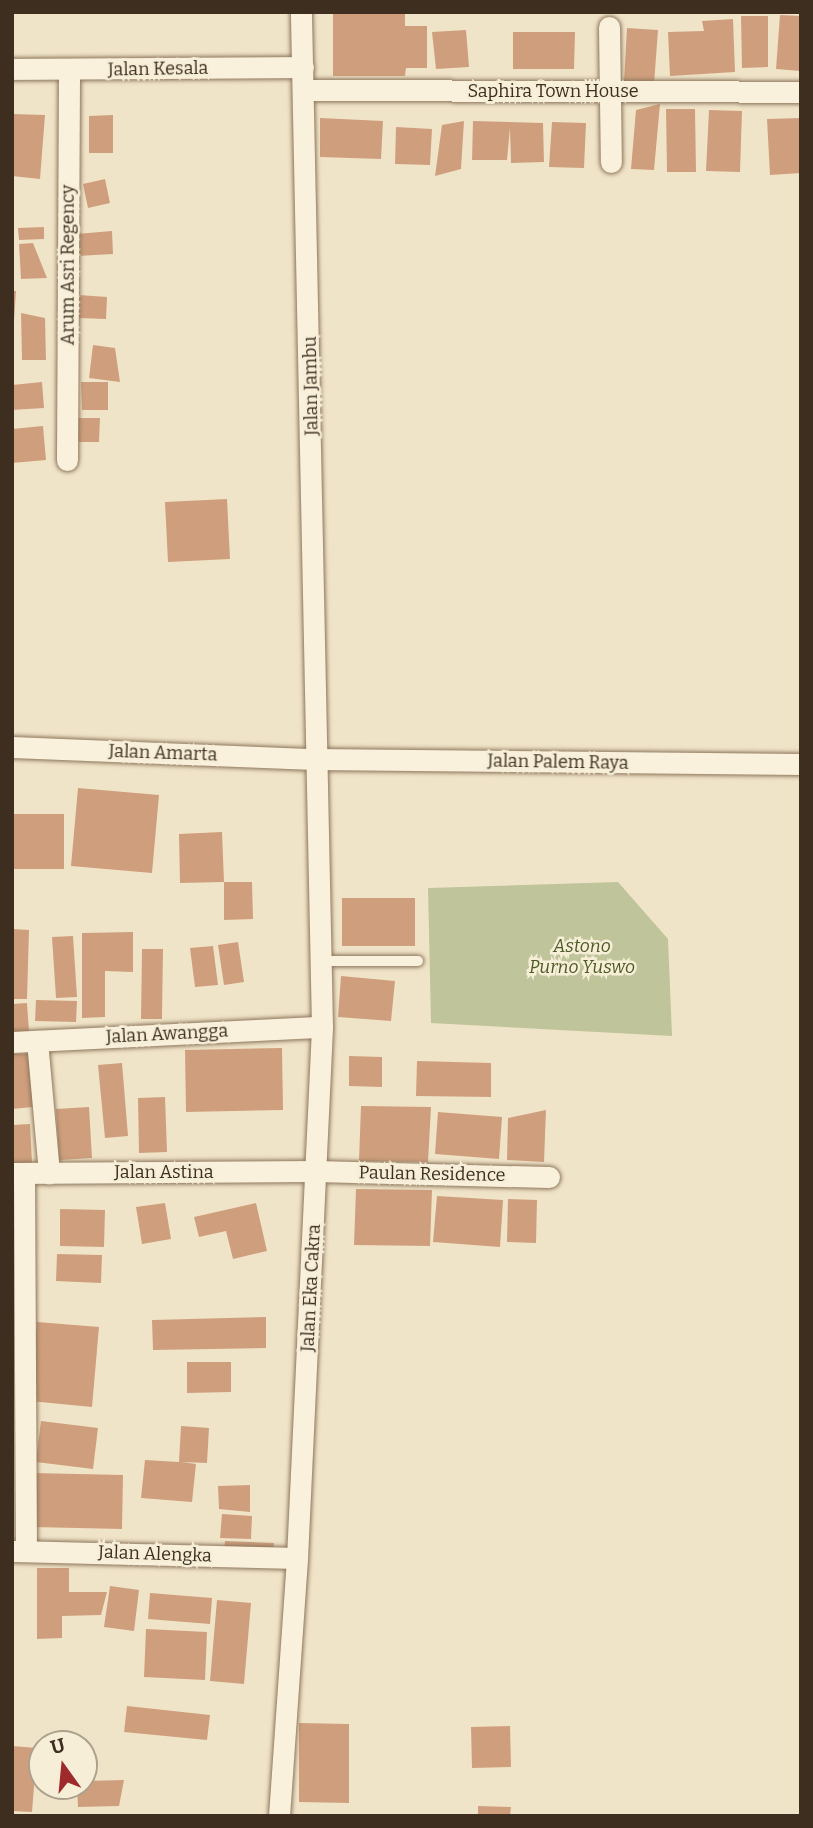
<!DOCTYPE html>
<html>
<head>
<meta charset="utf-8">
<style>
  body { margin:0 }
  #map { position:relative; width:813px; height:1828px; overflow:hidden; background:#f0e4c8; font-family:Bitter,serif }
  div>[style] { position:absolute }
  .cemetery>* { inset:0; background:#bfc49a }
  .building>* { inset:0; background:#cf9f7d }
  .roads { filter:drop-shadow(0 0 2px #8d765c) drop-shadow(0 0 2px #8d765c) }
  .service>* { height:10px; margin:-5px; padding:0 5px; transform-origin:5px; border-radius:5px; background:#faf1dc }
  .minor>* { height:21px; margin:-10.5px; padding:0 10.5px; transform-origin:10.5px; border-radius:10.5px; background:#faf1dc }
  span { translate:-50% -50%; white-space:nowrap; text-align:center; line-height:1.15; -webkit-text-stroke:5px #f7eed8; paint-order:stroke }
  .street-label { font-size:18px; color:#3d2e20 }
  .park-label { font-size:18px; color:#4d5a26; font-style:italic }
  .frame { position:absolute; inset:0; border:14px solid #3d2e20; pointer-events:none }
  .north { position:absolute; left:28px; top:1730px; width:70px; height:70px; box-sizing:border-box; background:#f7eed8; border:2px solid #ada18e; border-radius:50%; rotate:345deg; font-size:19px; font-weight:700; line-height:28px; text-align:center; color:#3d2e20 }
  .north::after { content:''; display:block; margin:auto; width:24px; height:32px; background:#9e2a2b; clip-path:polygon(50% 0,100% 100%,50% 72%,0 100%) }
</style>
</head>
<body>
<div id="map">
  <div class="cemetery">
    <i style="clip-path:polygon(618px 882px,668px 939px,672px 1036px,431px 1023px,428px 888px)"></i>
  </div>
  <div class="building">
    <i style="clip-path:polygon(333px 12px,405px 12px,405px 26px,427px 26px,427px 68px,406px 68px,405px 76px,333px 76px)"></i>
    <i style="clip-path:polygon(780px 15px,801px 16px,801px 71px,776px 69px)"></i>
    <i style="clip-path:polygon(741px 16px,768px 16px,768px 67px,742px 68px)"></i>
    <i style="clip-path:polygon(733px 19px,735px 72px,670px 76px,668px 32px,704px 31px,702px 21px)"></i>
    <i style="clip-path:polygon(627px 28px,658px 30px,654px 84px,624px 82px)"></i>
    <i style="clip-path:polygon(466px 30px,469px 67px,436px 69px,432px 32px)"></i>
    <i style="clip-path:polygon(513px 32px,575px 32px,574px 69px,513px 69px)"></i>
    <i style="clip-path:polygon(660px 104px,654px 170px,631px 169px,636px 110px)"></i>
    <i style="clip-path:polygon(666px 109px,695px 109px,696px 172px,667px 172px)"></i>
    <i style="clip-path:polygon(709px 110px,742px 111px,740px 172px,706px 171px)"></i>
    <i style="clip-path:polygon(13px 114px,45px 115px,40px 179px,12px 176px)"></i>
    <i style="clip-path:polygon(113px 115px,113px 153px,89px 153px,89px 116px)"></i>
    <i style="clip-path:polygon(320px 118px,383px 121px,381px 159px,320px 157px)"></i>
    <i style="clip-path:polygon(801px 118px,801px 173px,770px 175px,767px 119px)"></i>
    <i style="clip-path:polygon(464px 121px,461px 169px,435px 176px,442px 125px)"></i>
    <i style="clip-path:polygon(473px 121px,543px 123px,544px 162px,511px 163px,510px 128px,507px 160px,472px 160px)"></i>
    <i style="clip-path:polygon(552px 122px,586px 123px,584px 168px,549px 167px)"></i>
    <i style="clip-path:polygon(396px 127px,432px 129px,430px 165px,395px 164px)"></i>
    <i style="clip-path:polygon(105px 179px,110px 203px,88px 208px,83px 184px)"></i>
    <i style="clip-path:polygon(44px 227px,44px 239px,19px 240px,18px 228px)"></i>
    <i style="clip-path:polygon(112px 231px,113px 254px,77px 256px,76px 234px)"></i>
    <i style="clip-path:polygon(33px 243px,47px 278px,21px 279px,19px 244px)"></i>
    <i style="clip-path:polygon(12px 291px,16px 291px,12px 351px)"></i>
    <i style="clip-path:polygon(79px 295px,107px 297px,106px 319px,78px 318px)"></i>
    <i style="clip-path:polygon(21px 313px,45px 318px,46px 360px,22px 360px)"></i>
    <i style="clip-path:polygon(93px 345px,115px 348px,120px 382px,89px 378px)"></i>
    <i style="clip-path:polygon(42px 382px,44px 408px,12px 410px,12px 385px)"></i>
    <i style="clip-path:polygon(81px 382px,108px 382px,108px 410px,82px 410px)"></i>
    <i style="clip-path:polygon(75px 418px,100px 418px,99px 442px,74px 442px)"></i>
    <i style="clip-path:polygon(43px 426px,46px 460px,12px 463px,12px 429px)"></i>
    <i style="clip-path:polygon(227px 499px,230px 559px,168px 562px,165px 502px)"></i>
    <i style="clip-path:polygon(78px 788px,159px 795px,152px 873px,71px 866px)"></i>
    <i style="clip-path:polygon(12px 814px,64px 814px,64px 869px,12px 869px)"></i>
    <i style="clip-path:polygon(222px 832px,224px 882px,180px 883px,179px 834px)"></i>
    <i style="clip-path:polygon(224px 882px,252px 882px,253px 919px,224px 920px)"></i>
    <i style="clip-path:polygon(342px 898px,415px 898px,415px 946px,342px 946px)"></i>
    <i style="clip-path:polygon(12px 929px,29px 930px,27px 999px,12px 999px)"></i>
    <i style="clip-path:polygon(133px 932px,133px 972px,105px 971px,105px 1017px,82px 1018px,82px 933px)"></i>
    <i style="clip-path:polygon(73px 936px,77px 997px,56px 998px,52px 937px)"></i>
    <i style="clip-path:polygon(238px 942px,244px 982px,224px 985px,218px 945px)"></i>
    <i style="clip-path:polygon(213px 946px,218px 985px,195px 987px,190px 948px)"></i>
    <i style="clip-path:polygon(142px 949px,163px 949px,162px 1019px,141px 1019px)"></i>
    <i style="clip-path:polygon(341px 976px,395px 981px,391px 1021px,338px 1017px)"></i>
    <i style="clip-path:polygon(36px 1000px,77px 1001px,76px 1022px,35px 1021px)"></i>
    <i style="clip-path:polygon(27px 1003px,29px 1031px,12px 1033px,12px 1004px)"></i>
    <i style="clip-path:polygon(282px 1048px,283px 1110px,186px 1112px,185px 1050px)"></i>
    <i style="clip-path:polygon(12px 1054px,30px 1054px,33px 1107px,12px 1109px)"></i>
    <i style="clip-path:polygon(349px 1056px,382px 1057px,382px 1087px,349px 1086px)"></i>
    <i style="clip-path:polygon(417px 1061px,491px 1063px,491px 1097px,416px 1096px)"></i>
    <i style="clip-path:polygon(122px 1063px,128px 1136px,105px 1138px,98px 1065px)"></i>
    <i style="clip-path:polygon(165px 1097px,167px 1152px,139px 1153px,138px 1098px)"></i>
    <i style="clip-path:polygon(361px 1106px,431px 1107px,428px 1162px,359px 1161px)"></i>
    <i style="clip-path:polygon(89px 1107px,92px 1158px,59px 1160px,56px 1109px)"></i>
    <i style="clip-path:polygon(546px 1110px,544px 1162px,507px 1160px,508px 1118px)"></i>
    <i style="clip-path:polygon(438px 1112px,502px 1117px,499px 1159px,435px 1154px)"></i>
    <i style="clip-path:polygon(30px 1124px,32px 1163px,12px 1164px,12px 1125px)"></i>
    <i style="clip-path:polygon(356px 1189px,432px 1190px,430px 1246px,354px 1245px)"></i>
    <i style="clip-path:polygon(437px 1196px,503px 1200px,500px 1247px,433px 1242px)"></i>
    <i style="clip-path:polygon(508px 1199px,537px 1200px,536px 1243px,507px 1242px)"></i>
    <i style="clip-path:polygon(165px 1203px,171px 1239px,142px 1244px,136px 1207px)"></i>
    <i style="clip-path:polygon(256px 1203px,267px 1251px,233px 1259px,226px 1231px,199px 1237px,194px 1217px)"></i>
    <i style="clip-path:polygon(60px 1209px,105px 1210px,104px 1247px,60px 1246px)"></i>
    <i style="clip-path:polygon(57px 1254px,102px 1255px,101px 1283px,56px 1281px)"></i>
    <i style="clip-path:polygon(266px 1317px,266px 1348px,153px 1350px,152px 1320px)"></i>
    <i style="clip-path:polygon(37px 1322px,99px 1327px,92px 1407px,30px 1401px)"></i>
    <i style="clip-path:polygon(187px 1362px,231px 1362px,231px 1392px,187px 1393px)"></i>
    <i style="clip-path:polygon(41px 1421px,98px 1428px,93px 1469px,36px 1462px)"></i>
    <i style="clip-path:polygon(181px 1426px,209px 1428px,207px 1463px,182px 1462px,196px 1464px,192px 1502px,141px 1498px,145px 1460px,179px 1462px)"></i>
    <i style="clip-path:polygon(33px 1473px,123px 1475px,122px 1529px,32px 1527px)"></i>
    <i style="clip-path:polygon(250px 1485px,250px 1512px,219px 1509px,218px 1486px)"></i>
    <i style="clip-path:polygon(222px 1514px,252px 1516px,251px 1539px,220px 1538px)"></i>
    <i style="clip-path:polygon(225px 1541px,274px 1543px,273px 1555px,224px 1553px)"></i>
    <i style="clip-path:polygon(37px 1568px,69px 1568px,69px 1592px,107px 1592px,101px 1615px,62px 1616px,62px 1638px,37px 1639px)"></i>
    <i style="clip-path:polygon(110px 1586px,139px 1590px,134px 1631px,104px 1627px)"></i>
    <i style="clip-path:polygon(150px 1593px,212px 1598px,210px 1624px,148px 1619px)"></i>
    <i style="clip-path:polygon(217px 1600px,251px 1603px,244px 1684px,210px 1681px)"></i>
    <i style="clip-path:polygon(146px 1629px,207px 1632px,205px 1680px,144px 1677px)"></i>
    <i style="clip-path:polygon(127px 1706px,210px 1715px,207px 1740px,124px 1732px)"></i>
    <i style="clip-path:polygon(299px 1723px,349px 1724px,349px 1803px,299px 1802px)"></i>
    <i style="clip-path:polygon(510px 1726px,511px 1767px,472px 1768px,471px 1727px)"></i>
    <i style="clip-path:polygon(12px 1746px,37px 1748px,32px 1812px,12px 1811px)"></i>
    <i style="clip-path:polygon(124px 1780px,119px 1806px,78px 1807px,77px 1786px,84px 1786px,84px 1781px)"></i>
    <i style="clip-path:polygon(42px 1786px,68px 1786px,68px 1790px,42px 1790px)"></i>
    <i style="clip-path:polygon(478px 1806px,511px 1807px,510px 1816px,478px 1816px)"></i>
  </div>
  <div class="roads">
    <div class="service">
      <i style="left:322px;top:961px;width:96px"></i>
    </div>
    <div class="minor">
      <i style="left:609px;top:27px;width:135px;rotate:89.2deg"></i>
      <i style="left:12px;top:69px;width:291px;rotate:-0.4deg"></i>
      <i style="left:305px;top:90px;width:496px;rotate:0.2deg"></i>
      <i style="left:67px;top:460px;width:390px;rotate:-89.7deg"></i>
      <i style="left:12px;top:747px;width:302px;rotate:2.3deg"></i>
      <i style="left:314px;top:759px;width:487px;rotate:0.6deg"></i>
      <i style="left:37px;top:1041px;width:133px;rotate:84.8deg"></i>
      <i style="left:12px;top:1042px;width:310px;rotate:-2.8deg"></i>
      <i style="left:12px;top:1173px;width:304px;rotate:-0.4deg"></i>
      <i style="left:316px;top:1171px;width:233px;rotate:1.5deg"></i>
      <i style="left:24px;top:1173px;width:378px;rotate:89.7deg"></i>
      <i style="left:14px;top:1551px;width:283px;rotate:1.4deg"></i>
      <i style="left:279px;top:1816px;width:259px;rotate:-86deg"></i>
      <i style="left:297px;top:1558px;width:532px;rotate:-87.3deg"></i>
      <i style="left:322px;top:1027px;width:1015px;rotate:-91.19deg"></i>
    </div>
  </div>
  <div class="street-label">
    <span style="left:158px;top:69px;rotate:-1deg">Jalan Kesala</span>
    <span style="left:553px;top:91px">Saphira Town House</span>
    <span style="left:68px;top:265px;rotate:-90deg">Arum Asri Regency</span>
    <span style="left:311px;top:386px;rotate:-91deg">Jalan Jambu</span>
    <span style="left:163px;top:753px;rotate:2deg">Jalan Amarta</span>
    <span style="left:558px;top:762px;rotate:1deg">Jalan Palem Raya</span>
    <span style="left:167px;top:1034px;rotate:-3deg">Jalan Awangga</span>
    <span style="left:164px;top:1172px">Jalan Astina</span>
    <span style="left:432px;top:1174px;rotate:1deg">Paulan Residence</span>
    <span style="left:311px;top:1288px;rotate:-87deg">Jalan Eka Cakra</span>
    <span style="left:155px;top:1554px;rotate:2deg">Jalan Alengka</span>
  </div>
  <div class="park-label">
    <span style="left:582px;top:957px">Astono<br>Purno Yuswo</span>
  </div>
  <div class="frame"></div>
  <div class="north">U</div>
</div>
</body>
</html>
